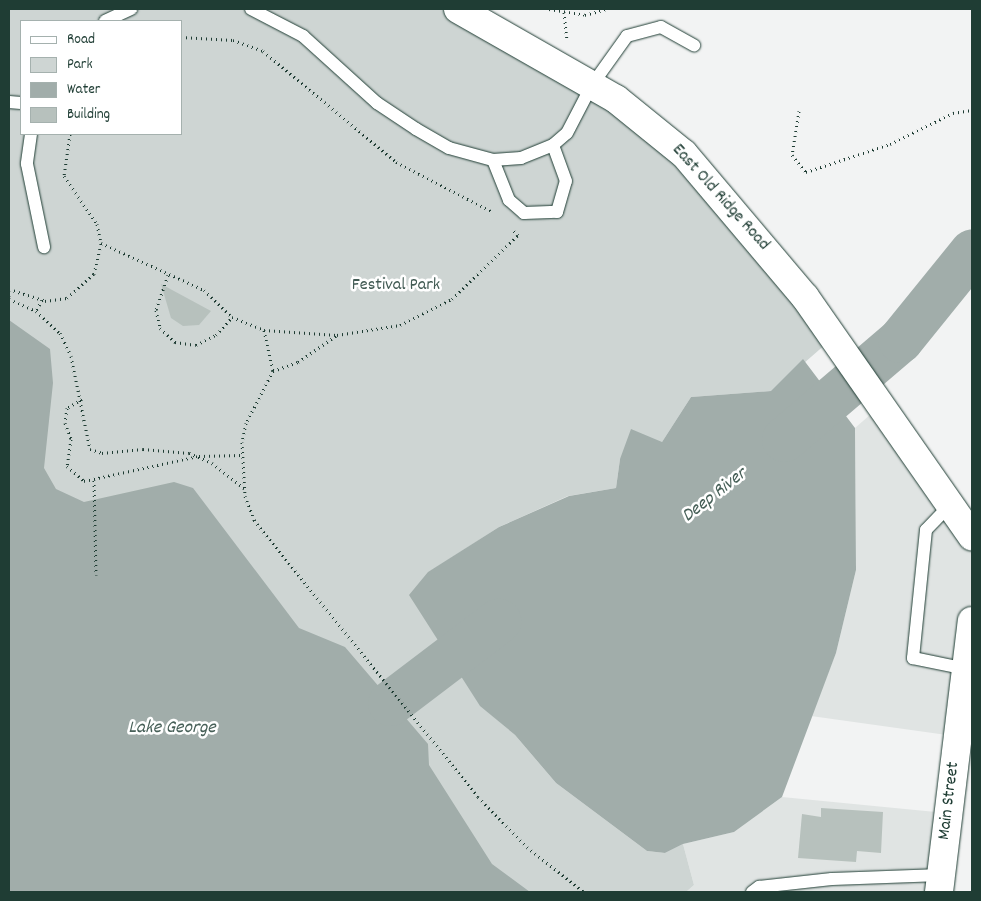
<!DOCTYPE html>
<html>
<head>
<meta charset="utf-8">
<style>
  body { margin:0 }
  #map { position:relative; width:981px; height:901px; overflow:hidden; background:#f2f3f3; font-family:Dekko,sans-serif }
  div>[style] { position:absolute }
  .built>* { inset:0; background:#e0e4e3 }
  .green>* { inset:0; background:#ced5d3 }
  .water>* { inset:0; background:#a1adaa }
  .river>* { height:45px; margin:-22.5px; padding:0 22.5px; transform-origin:22.5px; border-radius:22.5px; background:#a1adaa }
  .building>* { inset:0; background:#b7c1bd }
  .path>* { height:3px; margin-top:-1.5px; transform-origin:0; background:repeating-linear-gradient(90deg,#1f3d34 0 1px,transparent 0 5px) }
  .roads { filter:drop-shadow(0 0 1px #1f3d34) drop-shadow(0 0 1px #1f3d34) }
  .lane>* { height:12px; margin:-6px; padding:0 6px; transform-origin:6px; border-radius:6px; background:#fff }
  .secondary>* { height:28px; margin:-14px; padding:0 14px; transform-origin:14px; border-radius:14px; background:#fff }
  span { translate:-50% -50%; white-space:nowrap; text-align:center; line-height:1.15; -webkit-text-stroke:5px #fff; paint-order:stroke }
  .street-label { font-size:18px; color:#1f3d34 }
  .park-label { font-size:18px; color:#425b54 }
  .water-label { font-size:19px; color:#465f57; font-style:italic }
  .frame { position:absolute; inset:0; border:10px solid #1f3d34; pointer-events:none }
  .legend { position:absolute; left:20px; top:20px; width:162px; height:115px; box-sizing:border-box; background:#fff; border:1px solid #a5b1ae; margin:0; padding:6px 9px; list-style:none; font-size:15px; color:#1f3d34 }
  .legend li { display:flex; align-items:center; gap:10px; height:25px }
  .legend b { width:25px; border:1px solid #a5b1ae }
</style>
</head>
<body>
<div id="map">
  <div class="built">
    <i style="clip-path:polygon(879px 407px,972px 544px,972px 593px,954px 736px,811px 716px,836px 653px,856px 570px,855px 428px)"></i>
    <i style="clip-path:polygon(782px 797px,946px 813px,935px 892px,686px 892px,694px 885px,683px 844px,734px 832px)"></i>
  </div>
  <div class="green">
    <i style="clip-path:polygon(evenodd,9px 9px,441px 9px,562px 75px,683px 167px,827px 343px,772px 391px,691px 397px,662px 442px,620px 459px,616px 488px,568px 496px,499px 527px,429px 572px,480px 705px,515px 735px,556px 783px,647px 851px,665px 853px,683px 844px,694px 885px,686px 892px,488px 892px,9px 517px,9px 9px,21px 21px,181px 21px,181px 134px,21px 134px,21px 21px)"></i>
  </div>
  <div class="water">
    <i style="clip-path:polygon(9px 320px,50px 349px,53px 383px,44px 468px,56px 489px,84px 502px,174px 482px,193px 488px,299px 628px,345px 647px,428px 744px,429px 765px,492px 864px,530px 892px,9px 892px)"></i>
    <i style="clip-path:polygon(803px 359px,855px 428px,856px 570px,836px 653px,782px 797px,734px 832px,683px 844px,665px 853px,647px 851px,556px 783px,515px 735px,480px 706px,409px 595px,428px 572px,499px 527px,569px 496px,616px 488px,620px 459px,631px 429px,662px 442px,691px 397px,771px 391px)"></i>
  </div>
  <div class="river">
    <i style="left:784px;top:439px;width:153px;rotate:-40.5deg"></i>
    <i style="left:900px;top:340px;width:114px;rotate:-51deg"></i>
    <i style="left:390px;top:703px;width:136px;rotate:-37.2deg"></i>
  </div>
  <div class="building">
    <i style="clip-path:polygon(161px 284px,211px 311px,199px 325px,183px 326px,171px 318px)"></i>
    <i style="clip-path:polygon(821px 808px,883px 812px,881px 853px,857px 851px,856px 862px,798px 858px,802px 814px,821px 817px)"></i>
  </div>
  <div class="path">
    <i style="left:549px;top:9px;width:36px;rotate:9deg"></i>
    <i style="left:585px;top:15px;width:22px;rotate:-16deg"></i>
    <i style="left:564px;top:12px;width:28px;rotate:84deg"></i>
    <i style="left:181px;top:37px;width:52px;rotate:3.3deg"></i>
    <i style="left:233px;top:40px;width:32px;rotate:20deg"></i>
    <i style="left:263px;top:51px;width:173px;rotate:39.8deg"></i>
    <i style="left:396px;top:162px;width:109px;rotate:27.3deg"></i>
    <i style="left:799px;top:111px;width:45px;rotate:99deg"></i>
    <i style="left:792px;top:155px;width:22px;rotate:51deg"></i>
    <i style="left:806px;top:172px;width:89px;rotate:-18.4deg"></i>
    <i style="left:890px;top:144px;width:70px;rotate:-26.2deg"></i>
    <i style="left:953px;top:113px;width:19px;rotate:-9deg"></i>
    <i style="left:70px;top:134px;width:42px;rotate:98.1deg"></i>
    <i style="left:64px;top:176px;width:58px;rotate:55.5deg"></i>
    <i style="left:97px;top:224px;width:19px;rotate:78deg"></i>
    <i style="left:168px;top:275px;width:37px;rotate:109deg"></i>
    <i style="left:156px;top:310px;width:18px;rotate:77deg"></i>
    <i style="left:160px;top:328px;width:21px;rotate:43deg"></i>
    <i style="left:175px;top:342px;width:21px;rotate:8deg"></i>
    <i style="left:196px;top:345px;width:22px;rotate:-27deg"></i>
    <i style="left:216px;top:335px;width:24px;rotate:-48deg"></i>
    <i style="left:9px;top:289px;width:38px;rotate:18deg"></i>
    <i style="left:45px;top:301px;width:22px;rotate:-8deg"></i>
    <i style="left:67px;top:298px;width:36px;rotate:-42deg"></i>
    <i style="left:94px;top:274px;width:32px;rotate:-77deg"></i>
    <i style="left:101px;top:243px;width:113px;rotate:24.5deg"></i>
    <i style="left:204px;top:290px;width:39px;rotate:44deg"></i>
    <i style="left:232px;top:317px;width:35px;rotate:22deg"></i>
    <i style="left:264px;top:330px;width:42px;rotate:77.6deg"></i>
    <i style="left:273px;top:371px;width:59px;rotate:117.4deg"></i>
    <i style="left:246px;top:423px;width:19px;rotate:102deg"></i>
    <i style="left:242px;top:442px;width:54px;rotate:86.8deg"></i>
    <i style="left:245px;top:496px;width:26px;rotate:69deg"></i>
    <i style="left:254px;top:520px;width:356px;rotate:51deg"></i>
    <i style="left:478px;top:797px;width:70px;rotate:45.6deg"></i>
    <i style="left:527px;top:847px;width:73px;rotate:38.3deg"></i>
    <i style="left:9px;top:296px;width:5px;rotate:-79deg"></i>
    <i style="left:9px;top:299px;width:30px;rotate:24deg"></i>
    <i style="left:42px;top:300px;width:13px;rotate:119deg"></i>
    <i style="left:36px;top:311px;width:33px;rotate:43deg"></i>
    <i style="left:60px;top:333px;width:25px;rotate:64deg"></i>
    <i style="left:71px;top:356px;width:95px;rotate:78.5deg"></i>
    <i style="left:90px;top:449px;width:13px;rotate:18deg"></i>
    <i style="left:102px;top:453px;width:41px;rotate:-5.6deg"></i>
    <i style="left:143px;top:449px;width:46px;rotate:5deg"></i>
    <i style="left:189px;top:453px;width:25px;rotate:23deg"></i>
    <i style="left:212px;top:463px;width:41px;rotate:38deg"></i>
    <i style="left:264px;top:330px;width:73px;rotate:3.9deg"></i>
    <i style="left:337px;top:335px;width:64px;rotate:-9deg"></i>
    <i style="left:400px;top:325px;width:58px;rotate:-26.6deg"></i>
    <i style="left:452px;top:299px;width:92px;rotate:-44.1deg"></i>
    <i style="left:518px;top:235px;width:8px;rotate:-135deg"></i>
    <i style="left:273px;top:371px;width:27px;rotate:-20deg"></i>
    <i style="left:298px;top:362px;width:47px;rotate:-34.7deg"></i>
    <i style="left:82px;top:399px;width:17px;rotate:149deg"></i>
    <i style="left:67px;top:408px;width:15px;rotate:98deg"></i>
    <i style="left:65px;top:423px;width:17px;rotate:69deg"></i>
    <i style="left:71px;top:439px;width:27px;rotate:98deg"></i>
    <i style="left:67px;top:466px;width:23px;rotate:41deg"></i>
    <i style="left:84px;top:481px;width:118px;rotate:-12.3deg"></i>
    <i style="left:199px;top:456px;width:43px;rotate:-1.3deg"></i>
    <i style="left:94px;top:480px;width:95px;rotate:88.8deg"></i>
  </div>
  <div class="roads">
    <div class="lane">
      <i style="left:251px;top:9px;width:59px;rotate:27.4deg"></i>
      <i style="left:303px;top:36px;width:100px;rotate:42.2deg"></i>
      <i style="left:377px;top:103px;width:47px;rotate:33.7deg"></i>
      <i style="left:416px;top:129px;width:38px;rotate:30deg"></i>
      <i style="left:449px;top:148px;width:46px;rotate:15.3deg"></i>
      <i style="left:493px;top:160px;width:28px;rotate:-4deg"></i>
      <i style="left:521px;top:158px;width:35px;rotate:-22deg"></i>
      <i style="left:553px;top:145px;width:18px;rotate:-41deg"></i>
      <i style="left:567px;top:133px;width:54px;rotate:-62.5deg"></i>
      <i style="left:592px;top:85px;width:60px;rotate:-54.5deg"></i>
      <i style="left:627px;top:36px;width:35px;rotate:-15deg"></i>
      <i style="left:661px;top:27px;width:38px;rotate:29deg"></i>
      <i style="left:105px;top:21px;width:29px;rotate:-25deg"></i>
      <i style="left:9px;top:102px;width:12px;rotate:5deg"></i>
      <i style="left:31px;top:134px;width:30px;rotate:98deg"></i>
      <i style="left:27px;top:164px;width:85px;rotate:78.4deg"></i>
      <i style="left:493px;top:160px;width:43px;rotate:68.2deg"></i>
      <i style="left:509px;top:200px;width:20px;rotate:41deg"></i>
      <i style="left:524px;top:213px;width:33px;rotate:-2deg"></i>
      <i style="left:557px;top:212px;width:32px;rotate:-74deg"></i>
      <i style="left:566px;top:181px;width:38px;rotate:-110deg"></i>
      <i style="left:951px;top:504px;width:36px;rotate:134deg"></i>
      <i style="left:926px;top:530px;width:129px;rotate:95.8deg"></i>
      <i style="left:913px;top:658px;width:54px;rotate:11.7deg"></i>
      <i style="left:752px;top:892px;width:9px;rotate:-36deg"></i>
      <i style="left:759px;top:887px;width:73px;rotate:-6.3deg"></i>
      <i style="left:832px;top:879px;width:109px;rotate:-2.1deg"></i>
    </div>
    <div class="secondary">
      <i style="left:458px;top:9px;width:182px;rotate:29.7deg"></i>
      <i style="left:616px;top:99px;width:87px;rotate:39deg"></i>
      <i style="left:684px;top:154px;width:187px;rotate:49.8deg"></i>
      <i style="left:805px;top:297px;width:292px;rotate:55.1deg"></i>
      <i style="left:939px;top:892px;width:273px;rotate:-83.1deg"></i>
    </div>
  </div>
  <div class="street-label">
    <span style="left:720px;top:198px;rotate:48deg">East Old Ridge Road</span>
    <span style="left:950px;top:801px;rotate:-83deg">Main Street</span>
  </div>
  <div class="park-label">
    <span style="left:396px;top:286px">Festival Park</span>
  </div>
  <div class="water-label">
    <span style="left:715px;top:496px;rotate:-38deg">Deep River</span>
    <span style="left:172px;top:729px">Lake George</span>
  </div>
  <div class="frame"></div>
  <ul class="legend">
  <li><b style="height:6px;background:#fff"></b>Road</li>
  <li><b style="height:14px;background:#ced5d3"></b>Park</li>
  <li><b style="height:14px;background:#a1adaa"></b>Water</li>
  <li><b style="height:14px;background:#b7c1bd"></b>Building</li>
  </ul>
</div>
</body>
</html>
